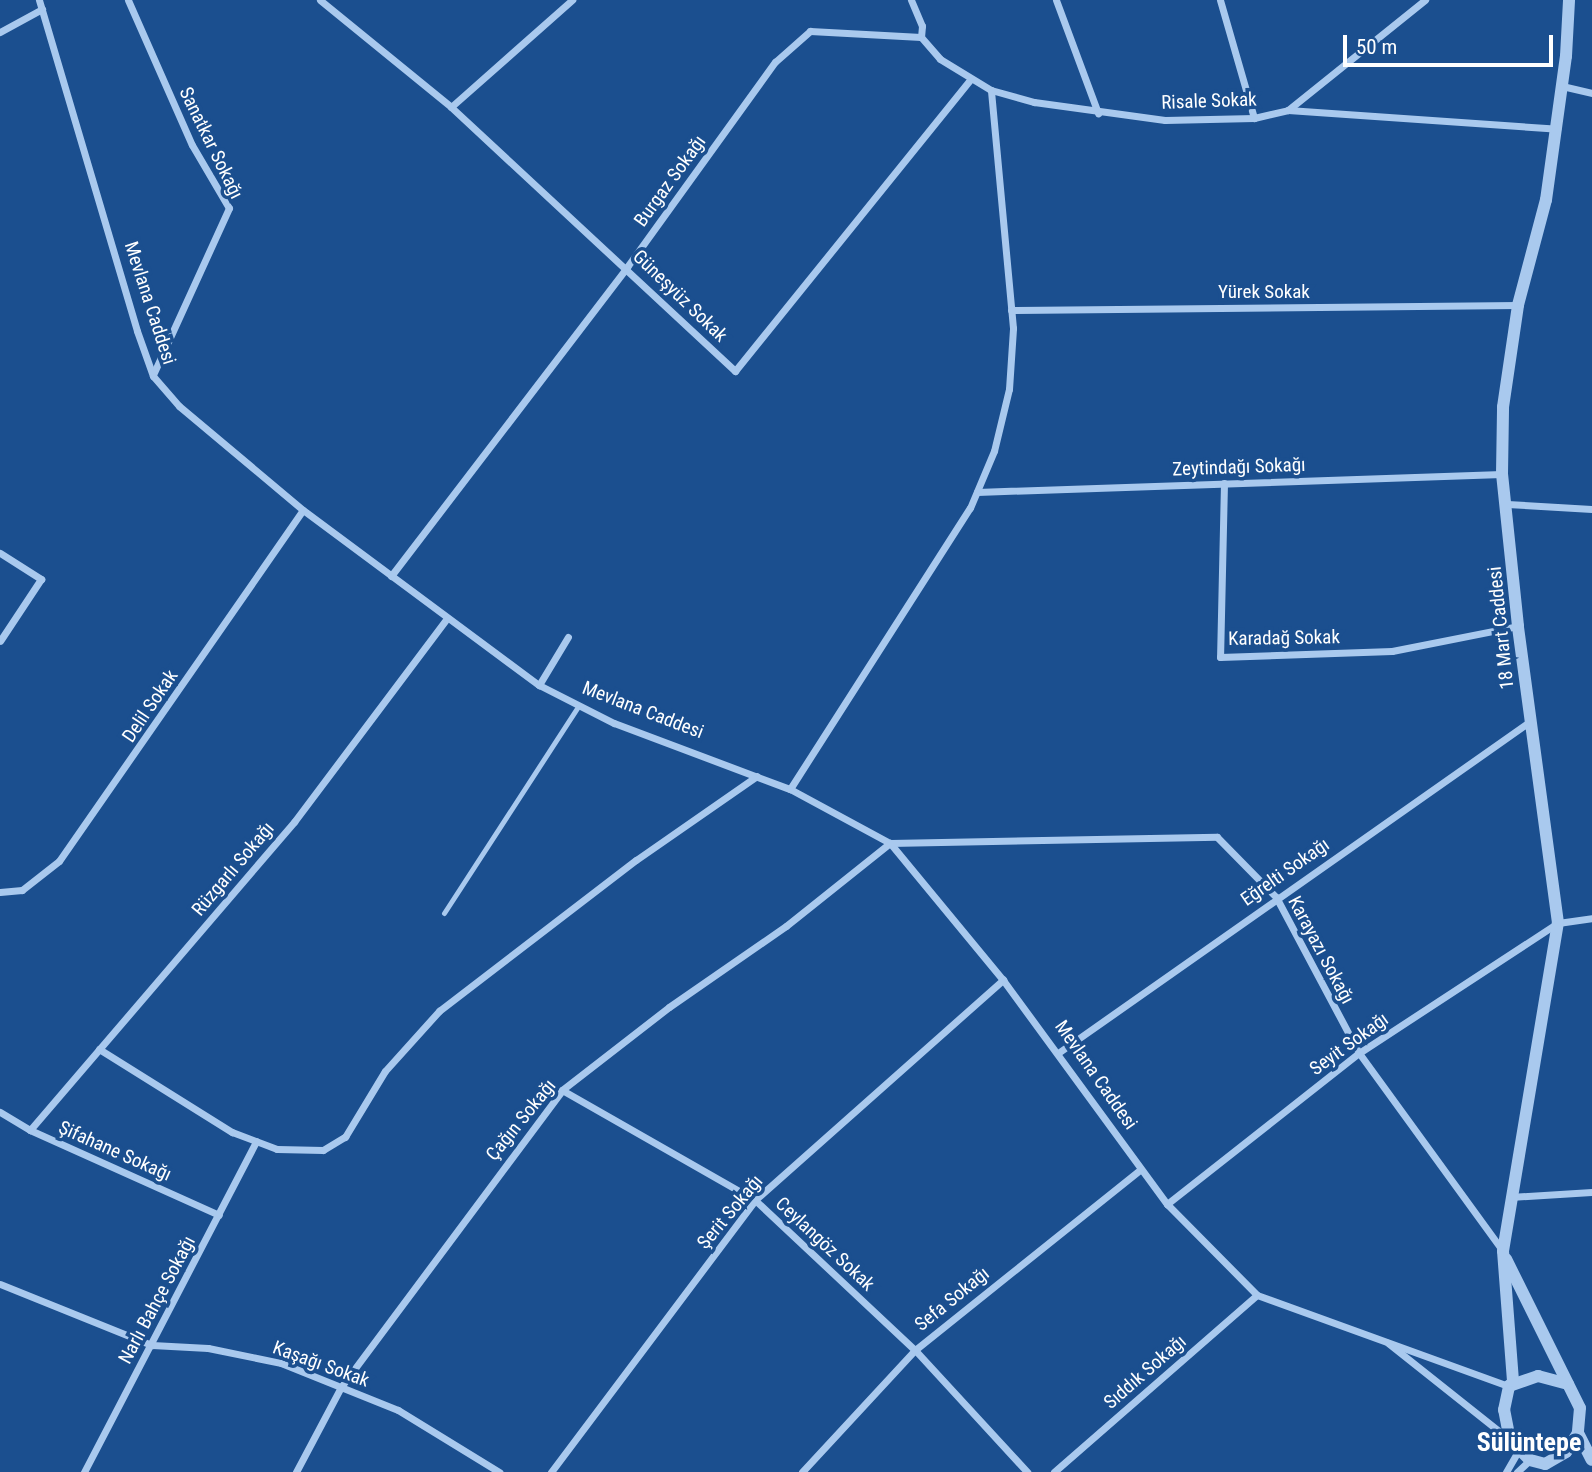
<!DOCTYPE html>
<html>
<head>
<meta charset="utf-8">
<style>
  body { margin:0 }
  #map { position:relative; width:1592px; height:1472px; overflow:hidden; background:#1b4f8f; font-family:"Roboto Condensed",sans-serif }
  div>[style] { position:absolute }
  .service>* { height:5px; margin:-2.5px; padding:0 2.5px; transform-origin:2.5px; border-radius:2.5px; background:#a9c9ee }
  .minor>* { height:7px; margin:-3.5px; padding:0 3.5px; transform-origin:3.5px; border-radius:3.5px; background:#a9c9ee }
  .tertiary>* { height:12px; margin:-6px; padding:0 6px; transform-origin:6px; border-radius:6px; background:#a9c9ee }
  span { translate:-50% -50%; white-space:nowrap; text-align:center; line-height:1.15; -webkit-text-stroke:7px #1b4f8f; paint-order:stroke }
  .street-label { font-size:19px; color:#fff }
  .district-label { font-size:26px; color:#fff; font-weight:700 }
  .scale { position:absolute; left:1343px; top:35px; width:210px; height:32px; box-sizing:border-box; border:4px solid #fff; border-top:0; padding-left:9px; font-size:21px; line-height:24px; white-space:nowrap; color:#fff; -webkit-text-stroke:5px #1b4f8f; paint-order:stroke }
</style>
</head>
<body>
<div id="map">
  <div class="service">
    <i style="left:444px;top:913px;width:246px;rotate:-57deg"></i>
  </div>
  <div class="minor">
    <i style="left:39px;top:0;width:345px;rotate:73.5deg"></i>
    <i style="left:137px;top:331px;width:48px;rotate:70.4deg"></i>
    <i style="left:153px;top:376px;width:40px;rotate:49deg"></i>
    <i style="left:179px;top:406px;width:162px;rotate:40deg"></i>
    <i style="left:303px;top:510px;width:294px;rotate:36.6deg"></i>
    <i style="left:539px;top:685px;width:84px;rotate:26.9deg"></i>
    <i style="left:614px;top:723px;width:188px;rotate:20.6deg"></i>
    <i style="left:790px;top:789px;width:114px;rotate:28.4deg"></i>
    <i style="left:890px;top:843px;width:178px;rotate:50.5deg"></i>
    <i style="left:1003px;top:980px;width:278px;rotate:53.8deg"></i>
    <i style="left:1167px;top:1204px;width:128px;rotate:45.3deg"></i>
    <i style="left:1257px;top:1295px;width:268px;rotate:19.9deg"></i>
    <i style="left:128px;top:0;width:158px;rotate:66.2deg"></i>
    <i style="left:192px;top:145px;width:73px;rotate:59.6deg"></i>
    <i style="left:229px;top:208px;width:183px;rotate:114.5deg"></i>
    <i style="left:320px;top:0;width:169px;rotate:39.2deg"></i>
    <i style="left:451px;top:107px;width:388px;rotate:42.9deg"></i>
    <i style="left:735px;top:371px;width:374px;rotate:-51.1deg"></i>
    <i style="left:911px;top:0;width:28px;rotate:67deg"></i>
    <i style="left:922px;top:26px;width:11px;rotate:95deg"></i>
    <i style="left:921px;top:37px;width:29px;rotate:49deg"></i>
    <i style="left:940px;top:59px;width:60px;rotate:31.3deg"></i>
    <i style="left:991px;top:90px;width:45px;rotate:15.6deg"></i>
    <i style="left:1034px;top:102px;width:132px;rotate:7.8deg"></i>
    <i style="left:1165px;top:120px;width:89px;rotate:-1.3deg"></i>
    <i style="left:1254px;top:118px;width:35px;rotate:-13deg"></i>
    <i style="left:1288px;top:110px;width:270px;rotate:4deg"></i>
    <i style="left:1056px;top:0;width:121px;rotate:69.6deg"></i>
    <i style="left:1220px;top:0;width:123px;rotate:73.9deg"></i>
    <i style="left:0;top:32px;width:48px;rotate:-28.7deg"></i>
    <i style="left:1562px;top:86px;width:31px;rotate:13deg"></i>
    <i style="left:451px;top:107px;width:162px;rotate:-41.5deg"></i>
    <i style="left:1288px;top:110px;width:176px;rotate:-38.8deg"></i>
    <i style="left:1011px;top:310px;width:507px;rotate:-0.57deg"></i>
    <i style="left:1224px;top:483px;width:174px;rotate:91.3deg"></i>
    <i style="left:1220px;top:657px;width:172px;rotate:-2deg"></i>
    <i style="left:1392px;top:651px;width:128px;rotate:-11.2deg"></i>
    <i style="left:977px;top:492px;width:525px;rotate:-1.96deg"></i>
    <i style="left:1507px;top:504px;width:85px;rotate:3.4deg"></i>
    <i style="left:0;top:553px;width:49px;rotate:32.4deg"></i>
    <i style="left:41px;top:579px;width:74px;rotate:123.5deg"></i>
    <i style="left:391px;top:576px;width:389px;rotate:-52.6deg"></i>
    <i style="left:627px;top:267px;width:253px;rotate:-54.2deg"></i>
    <i style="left:775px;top:62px;width:47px;rotate:-41.5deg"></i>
    <i style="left:810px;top:31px;width:111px;rotate:3.1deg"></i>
    <i style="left:539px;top:685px;width:56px;rotate:-58.9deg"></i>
    <i style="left:790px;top:789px;width:334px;rotate:-57.4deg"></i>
    <i style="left:970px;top:508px;width:62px;rotate:-67.2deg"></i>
    <i style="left:994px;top:451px;width:64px;rotate:-76.4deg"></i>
    <i style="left:1009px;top:389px;width:61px;rotate:-86.2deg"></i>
    <i style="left:1013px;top:328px;width:239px;rotate:-95.3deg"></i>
    <i style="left:0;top:892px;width:22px;rotate:-5deg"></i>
    <i style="left:22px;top:890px;width:47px;rotate:-38.1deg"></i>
    <i style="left:59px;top:861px;width:427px;rotate:-55.2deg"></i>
    <i style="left:99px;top:1049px;width:157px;rotate:32deg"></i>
    <i style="left:232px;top:1132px;width:48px;rotate:20.7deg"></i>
    <i style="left:277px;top:1149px;width:46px;rotate:1.2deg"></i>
    <i style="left:323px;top:1150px;width:26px;rotate:-31deg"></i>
    <i style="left:345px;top:1137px;width:77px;rotate:-58.8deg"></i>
    <i style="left:385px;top:1071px;width:81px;rotate:-48deg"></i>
    <i style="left:439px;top:1011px;width:248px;rotate:-37.5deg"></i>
    <i style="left:636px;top:860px;width:147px;rotate:-34.8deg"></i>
    <i style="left:1058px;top:1053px;width:579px;rotate:-35.09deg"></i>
    <i style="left:562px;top:1090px;width:222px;rotate:29.7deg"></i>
    <i style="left:755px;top:1200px;width:219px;rotate:43.2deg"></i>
    <i style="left:915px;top:1350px;width:166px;rotate:47.4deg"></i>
    <i style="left:0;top:1112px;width:35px;rotate:31deg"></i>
    <i style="left:30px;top:1130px;width:207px;rotate:24.2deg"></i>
    <i style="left:30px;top:1130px;width:406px;rotate:-49.4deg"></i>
    <i style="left:294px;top:822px;width:255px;rotate:-53.1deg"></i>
    <i style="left:1510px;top:1197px;width:82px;rotate:-3.5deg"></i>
    <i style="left:1167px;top:1204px;width:244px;rotate:-38.2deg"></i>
    <i style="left:1359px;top:1053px;width:238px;rotate:-33.2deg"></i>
    <i style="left:1558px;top:923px;width:34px;rotate:-8deg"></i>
    <i style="left:0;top:1284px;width:164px;rotate:21.9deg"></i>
    <i style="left:152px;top:1345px;width:56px;rotate:3.1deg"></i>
    <i style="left:208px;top:1348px;width:75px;rotate:11.6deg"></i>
    <i style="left:281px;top:1363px;width:126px;rotate:21.9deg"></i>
    <i style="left:398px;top:1410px;width:119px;rotate:31.5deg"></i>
    <i style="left:1388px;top:1343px;width:156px;rotate:38.5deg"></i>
    <i style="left:84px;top:1472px;width:373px;rotate:-62.5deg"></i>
    <i style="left:296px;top:1472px;width:96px;rotate:-62.1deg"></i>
    <i style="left:341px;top:1387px;width:370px;rotate:-53.3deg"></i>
    <i style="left:562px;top:1090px;width:135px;rotate:-37.8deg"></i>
    <i style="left:669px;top:1007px;width:142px;rotate:-34.7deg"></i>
    <i style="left:786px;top:926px;width:133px;rotate:-38.6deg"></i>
    <i style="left:890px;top:843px;width:327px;rotate:-1.1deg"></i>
    <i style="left:1217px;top:837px;width:84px;rotate:45.5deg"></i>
    <i style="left:1276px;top:897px;width:177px;rotate:62deg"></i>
    <i style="left:1359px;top:1053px;width:245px;rotate:54deg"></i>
    <i style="left:551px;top:1472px;width:340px;rotate:-53.1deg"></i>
    <i style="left:755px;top:1200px;width:332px;rotate:-41.6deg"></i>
    <i style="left:802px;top:1472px;width:166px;rotate:-47.2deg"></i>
    <i style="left:915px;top:1350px;width:288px;rotate:-38.7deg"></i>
    <i style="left:1054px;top:1472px;width:269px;rotate:-41.1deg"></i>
    <i style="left:1506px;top:1472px;width:24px;rotate:-60deg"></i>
    <i style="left:1517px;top:1472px;width:18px;rotate:-43deg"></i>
  </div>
  <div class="tertiary">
    <i style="left:1506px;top:1259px;width:166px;rotate:63.6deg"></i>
    <i style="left:1580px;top:1408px;width:25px;rotate:95deg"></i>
    <i style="left:1578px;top:1433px;width:22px;rotate:122deg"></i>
    <i style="left:1566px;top:1452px;width:24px;rotate:150deg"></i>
    <i style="left:1545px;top:1464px;width:16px;rotate:-165deg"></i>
    <i style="left:1530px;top:1460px;width:28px;rotate:-135deg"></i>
    <i style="left:1510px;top:1440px;width:31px;rotate:-101deg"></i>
    <i style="left:1504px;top:1410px;width:25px;rotate:-78deg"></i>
    <i style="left:1509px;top:1386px;width:31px;rotate:-19deg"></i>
    <i style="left:1538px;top:1376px;width:31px;rotate:15deg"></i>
    <i style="left:1513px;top:1381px;width:130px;rotate:-94.4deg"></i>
    <i style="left:1503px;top:1251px;width:333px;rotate:-80.5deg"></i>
    <i style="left:1558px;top:923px;width:300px;rotate:-97.7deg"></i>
    <i style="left:1518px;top:626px;width:153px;rotate:-96deg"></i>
    <i style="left:1502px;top:474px;width:67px;rotate:-89.1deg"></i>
    <i style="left:1503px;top:407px;width:103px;rotate:-81.6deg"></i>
    <i style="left:1518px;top:305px;width:109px;rotate:-75.1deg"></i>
    <i style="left:1546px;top:200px;width:145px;rotate:-82.1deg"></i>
    <i style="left:1566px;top:56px;width:56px;rotate:-86.9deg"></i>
    <i style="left:1578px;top:1433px;width:30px;rotate:63deg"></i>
  </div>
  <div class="street-label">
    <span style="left:1209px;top:101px;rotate:-2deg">Risale Sokak</span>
    <span style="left:211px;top:143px;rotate:64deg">Sanatkar Sokağı</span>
    <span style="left:670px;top:181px;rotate:-54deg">Burgaz Sokağı</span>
    <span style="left:1264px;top:292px">Yürek Sokak</span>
    <span style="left:680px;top:296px;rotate:44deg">Güneşyüz Sokak</span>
    <span style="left:150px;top:303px;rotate:72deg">Mevlana Caddesi</span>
    <span style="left:1239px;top:467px;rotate:-2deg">Zeytindağı Sokağı</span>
    <span style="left:1501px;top:628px;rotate:-96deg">18 Mart Caddesi</span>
    <span style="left:1284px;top:638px;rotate:-1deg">Karadağ Sokak</span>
    <span style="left:150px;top:706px;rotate:-56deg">Delil Sokak</span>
    <span style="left:643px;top:710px;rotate:21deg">Mevlana Caddesi</span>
    <span style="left:233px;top:869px;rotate:-50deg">Rüzgarlı Sokağı</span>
    <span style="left:1285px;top:872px;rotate:-35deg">Eğrelti Sokağı</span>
    <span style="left:1321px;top:950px;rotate:62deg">Karayazı Sokağı</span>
    <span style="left:1349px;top:1044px;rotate:-36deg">Seyit Sokağı</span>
    <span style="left:1096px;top:1075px;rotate:55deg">Mevlana Caddesi</span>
    <span style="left:521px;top:1120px;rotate:-51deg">Çağın Sokağı</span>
    <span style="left:115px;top:1151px;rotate:24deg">Şifahane Sokağı</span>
    <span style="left:730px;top:1212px;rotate:-50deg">Şerit Sokağı</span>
    <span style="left:825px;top:1244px;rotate:43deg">Ceylangöz Sokak</span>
    <span style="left:952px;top:1299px;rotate:-39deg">Sefa Sokağı</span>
    <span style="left:157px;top:1300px;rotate:-62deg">Narlı Bahçe Sokağı</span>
    <span style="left:321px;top:1364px;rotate:20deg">Kaşağı Sokak</span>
    <span style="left:1145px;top:1372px;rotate:-41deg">Sıddık Sokağı</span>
  </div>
  <div class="district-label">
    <span style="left:1529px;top:1443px">Sülüntepe</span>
  </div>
  <div class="scale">50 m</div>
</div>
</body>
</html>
